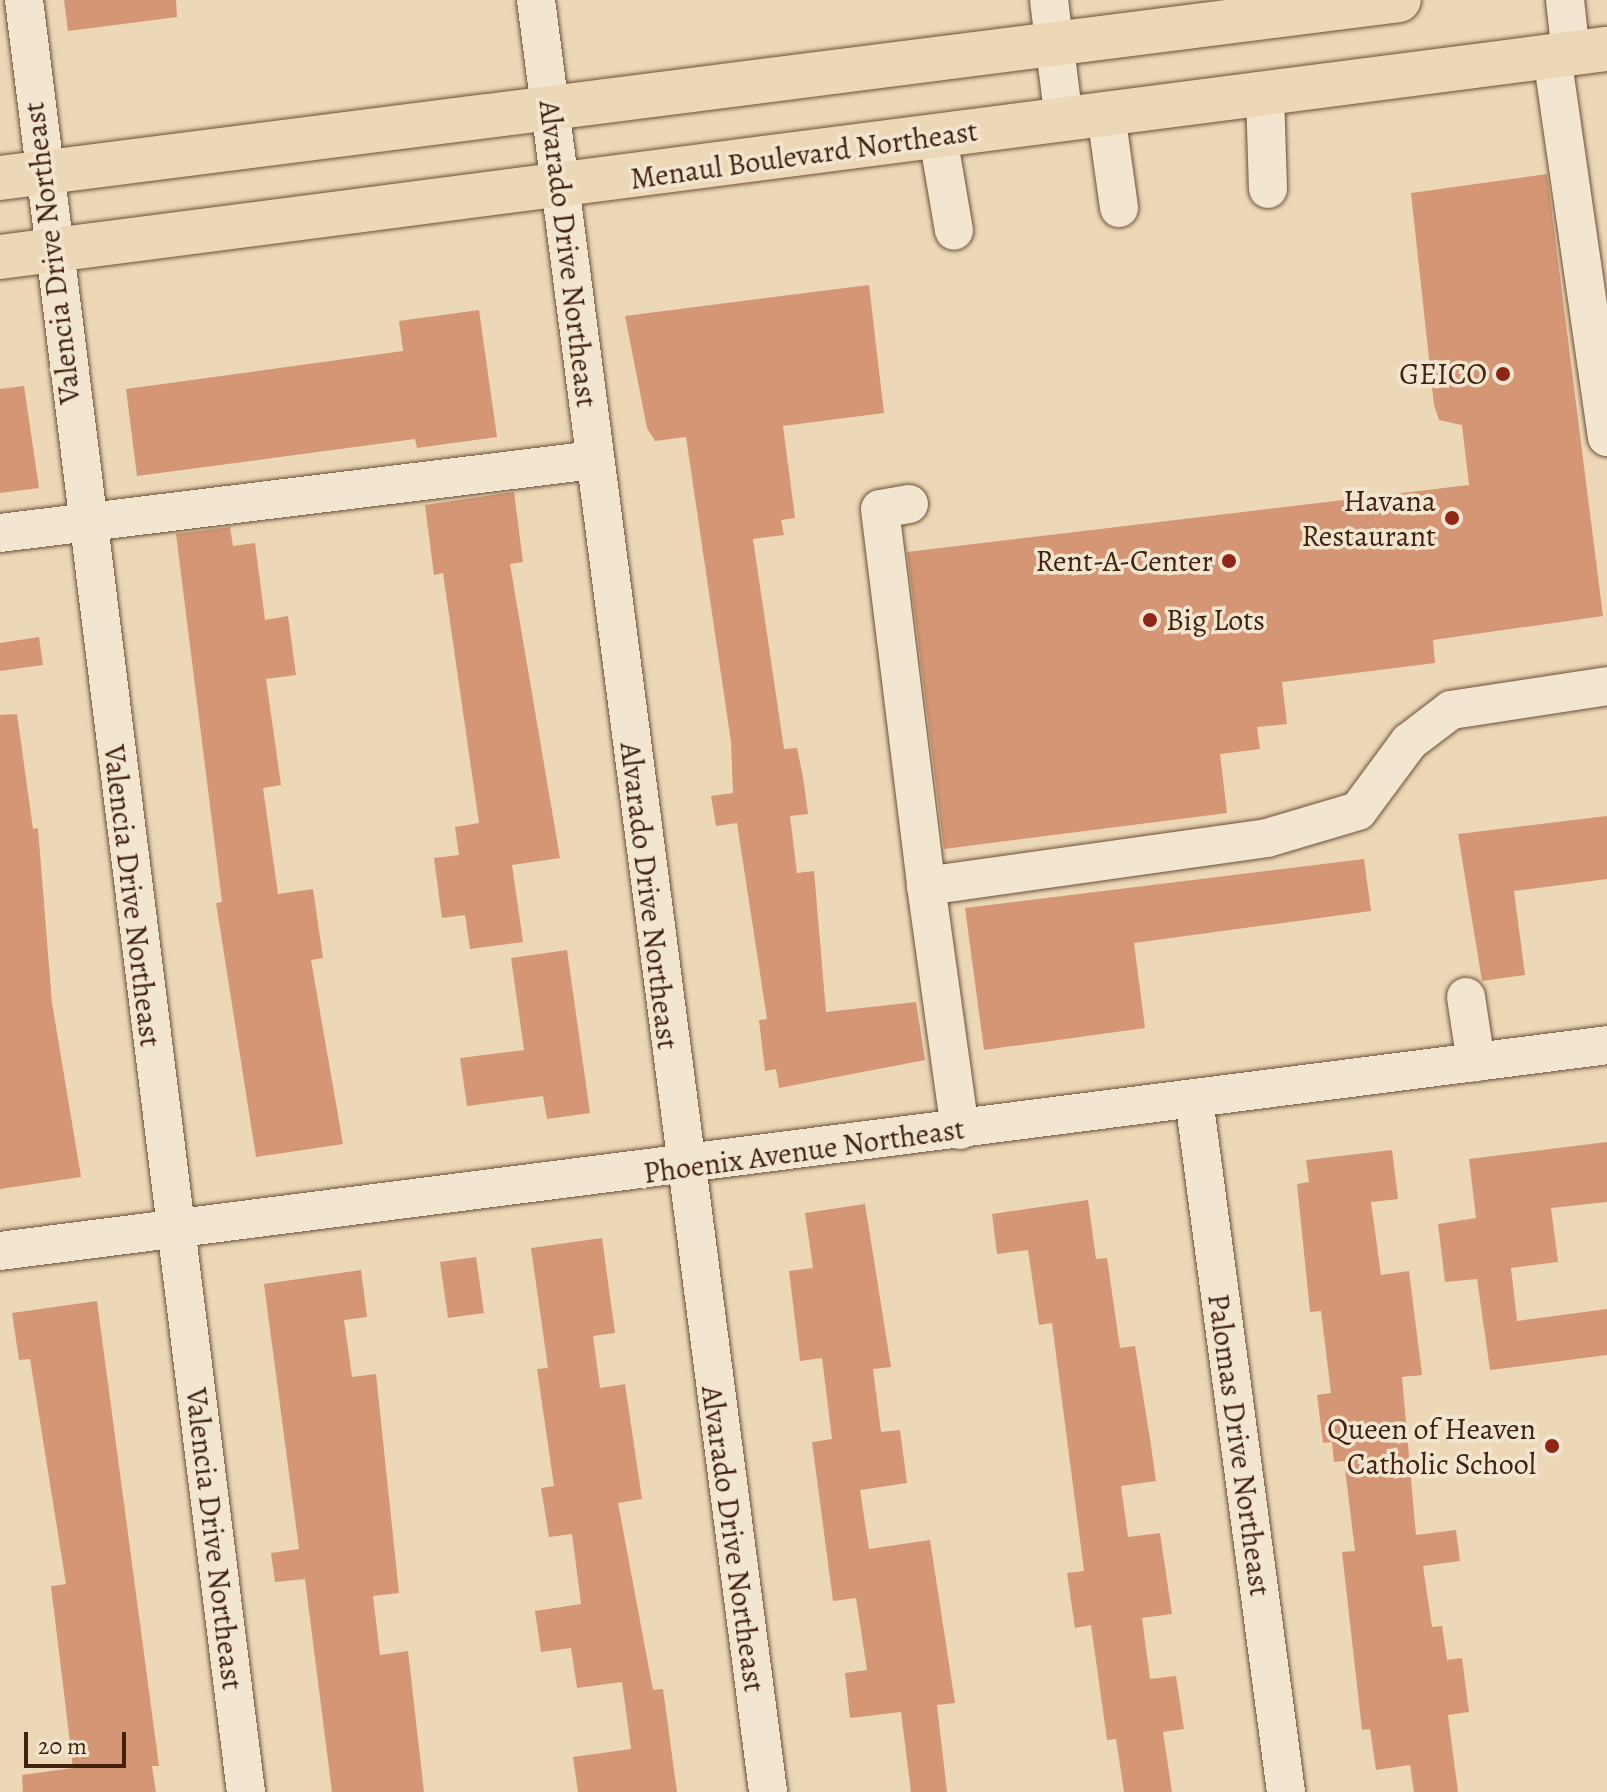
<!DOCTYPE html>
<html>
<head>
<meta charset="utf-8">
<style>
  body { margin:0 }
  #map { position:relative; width:1607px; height:1792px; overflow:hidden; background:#ecd8b6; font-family:Alegreya,serif }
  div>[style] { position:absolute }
  .building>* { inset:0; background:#d49675 }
  .roads { filter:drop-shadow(0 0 2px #6c5039) drop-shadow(0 0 2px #6c5039) }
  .minor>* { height:38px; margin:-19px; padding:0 19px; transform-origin:19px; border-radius:19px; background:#f3e6d0 }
  .major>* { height:44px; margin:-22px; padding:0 22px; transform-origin:22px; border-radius:22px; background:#ecd8b6 }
  .dots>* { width:22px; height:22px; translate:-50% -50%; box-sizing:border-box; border:4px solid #f3e6d0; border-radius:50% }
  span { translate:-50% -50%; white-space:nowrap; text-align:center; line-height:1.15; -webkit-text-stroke:7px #f3e6d0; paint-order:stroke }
  .street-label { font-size:30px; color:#42220f }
  .poi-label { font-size:30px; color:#42220f }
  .right { translate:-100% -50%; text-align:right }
  .left { translate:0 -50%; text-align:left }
  .scale { position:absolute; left:24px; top:1732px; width:102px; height:36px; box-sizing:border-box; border:4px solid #42220f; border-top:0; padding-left:10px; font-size:24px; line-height:28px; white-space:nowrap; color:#42220f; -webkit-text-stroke:6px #f3e6d0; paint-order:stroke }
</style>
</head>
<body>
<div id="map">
  <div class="building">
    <i style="clip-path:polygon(64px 0,176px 0,177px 17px,68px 31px)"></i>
    <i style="clip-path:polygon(1547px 174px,1603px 616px,1433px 640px,1435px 663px,1282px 682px,1287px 724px,1257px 727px,1260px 749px,1220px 754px,1227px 813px,944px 849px,907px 552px,1469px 485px,1462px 425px,1439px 420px,1434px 405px,1411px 193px)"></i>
    <i style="clip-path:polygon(869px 285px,884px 413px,783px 426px,795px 518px,781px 520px,784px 535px,753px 539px,784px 749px,797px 748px,803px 777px,808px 814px,790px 816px,797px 873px,814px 871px,826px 1012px,916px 1002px,925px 1060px,779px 1088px,776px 1069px,765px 1071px,759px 1020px,767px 1019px,737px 823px,716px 826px,711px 796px,733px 793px,731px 742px,686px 437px,655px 441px,647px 428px,625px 316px)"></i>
    <i style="clip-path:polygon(479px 310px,497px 437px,417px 448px,415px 439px,137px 476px,126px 389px,403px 351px,399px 321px)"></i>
    <i style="clip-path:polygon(24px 386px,39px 488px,0 493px,0 389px)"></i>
    <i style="clip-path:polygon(514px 492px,523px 562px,510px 564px,560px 858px,512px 865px,523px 942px,470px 949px,465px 915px,442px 918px,434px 858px,459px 855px,455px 827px,479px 823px,443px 573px,434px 575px,425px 505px)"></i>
    <i style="clip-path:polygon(230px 527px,233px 546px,255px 543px,265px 620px,288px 616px,296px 675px,266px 679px,281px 785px,263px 788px,278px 894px,313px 889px,323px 958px,311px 960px,343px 1144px,256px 1157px,216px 903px,222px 902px,176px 534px)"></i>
    <i style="clip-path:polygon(39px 637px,43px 665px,0 671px,0 643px)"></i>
    <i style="clip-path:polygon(17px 714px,33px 829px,38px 828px,52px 1003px,81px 1177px,0 1189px,0 715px)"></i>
    <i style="clip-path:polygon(1607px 816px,1607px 879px,1514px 891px,1525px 975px,1482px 981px,1458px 834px)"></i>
    <i style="clip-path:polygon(1364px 859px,1371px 911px,1134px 943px,1145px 1028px,984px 1050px,965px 908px)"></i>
    <i style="clip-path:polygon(567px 950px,590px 1113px,547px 1119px,543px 1096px,467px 1106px,460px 1058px,524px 1050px,511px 958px)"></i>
    <i style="clip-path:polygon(1607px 1142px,1607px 1202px,1551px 1208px,1558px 1262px,1511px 1268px,1517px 1321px,1607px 1309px,1607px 1355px,1490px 1370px,1477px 1279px,1445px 1282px,1438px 1224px,1476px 1218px,1469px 1159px)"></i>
    <i style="clip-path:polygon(1392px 1150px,1398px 1199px,1371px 1202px,1381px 1275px,1409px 1271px,1422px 1375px,1402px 1377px,1416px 1535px,1456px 1530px,1460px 1561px,1423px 1566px,1432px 1627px,1442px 1626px,1447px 1660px,1462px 1658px,1469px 1712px,1448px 1715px,1458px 1792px,1414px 1792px,1410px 1765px,1376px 1770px,1370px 1729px,1362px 1730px,1342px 1552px,1355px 1551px,1344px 1461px,1334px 1462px,1332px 1442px,1323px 1443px,1317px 1395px,1331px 1393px,1321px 1311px,1310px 1312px,1297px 1184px,1309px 1182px,1306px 1160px)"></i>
    <i style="clip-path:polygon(1088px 1200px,1096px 1259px,1107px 1258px,1120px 1348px,1135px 1346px,1150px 1439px,1156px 1481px,1121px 1486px,1128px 1537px,1160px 1533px,1172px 1614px,1142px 1618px,1150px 1679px,1176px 1676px,1184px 1729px,1163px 1732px,1172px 1792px,1124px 1792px,1116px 1739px,1107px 1740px,1091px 1625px,1075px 1628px,1067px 1573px,1084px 1571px,1052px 1323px,1039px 1325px,1028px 1250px,997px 1254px,992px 1214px)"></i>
    <i style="clip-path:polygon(865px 1204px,891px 1367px,873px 1369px,881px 1432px,900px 1430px,907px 1483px,860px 1490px,869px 1549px,930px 1540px,955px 1703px,937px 1705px,947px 1792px,911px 1792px,901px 1712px,850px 1718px,845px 1673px,867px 1670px,856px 1598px,833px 1601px,812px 1442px,832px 1439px,822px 1358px,800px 1361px,789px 1271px,813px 1268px,805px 1213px)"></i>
    <i style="clip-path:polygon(602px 1238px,615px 1333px,593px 1336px,600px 1388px,625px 1384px,642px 1499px,618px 1503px,653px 1690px,663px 1689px,677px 1792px,578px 1792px,573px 1757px,631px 1749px,622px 1682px,577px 1688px,571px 1648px,541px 1652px,535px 1611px,581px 1604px,572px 1534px,549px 1537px,541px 1488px,554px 1486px,537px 1369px,548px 1368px,531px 1248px)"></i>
    <i style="clip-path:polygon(476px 1257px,484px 1313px,448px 1318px,440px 1262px)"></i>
    <i style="clip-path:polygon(361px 1270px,367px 1317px,344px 1320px,352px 1377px,376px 1374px,399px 1593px,373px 1596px,380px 1655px,408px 1651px,424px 1792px,332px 1792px,305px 1579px,275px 1582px,271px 1553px,299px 1549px,264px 1284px)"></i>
    <i style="clip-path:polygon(97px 1301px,159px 1766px,152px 1766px,156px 1792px,23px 1792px,22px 1775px,73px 1768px,51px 1586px,66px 1584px,30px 1359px,19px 1360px,12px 1313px)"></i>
  </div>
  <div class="roads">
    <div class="minor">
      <i style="left:24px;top:0;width:1806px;rotate:82.94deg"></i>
      <i style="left:536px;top:0;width:1807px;rotate:82.62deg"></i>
      <i style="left:1049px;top:0;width:121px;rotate:82.9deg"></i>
      <i style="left:1565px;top:0;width:54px;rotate:83.7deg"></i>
      <i style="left:1552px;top:56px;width:385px;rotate:81.8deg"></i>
      <i style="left:1265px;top:94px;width:95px;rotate:88.2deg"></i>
      <i style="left:1106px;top:114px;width:95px;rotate:82.1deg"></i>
      <i style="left:938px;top:137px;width:95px;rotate:80.3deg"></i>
      <i style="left:909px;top:504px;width:29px;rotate:170deg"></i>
      <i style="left:880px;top:509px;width:380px;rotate:83deg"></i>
      <i style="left:0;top:533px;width:598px;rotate:-7.01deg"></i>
      <i style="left:1466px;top:997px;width:66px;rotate:81.3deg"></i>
      <i style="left:1194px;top:1099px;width:699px;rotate:82.44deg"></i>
      <i style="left:960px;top:1130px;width:246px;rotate:-97.9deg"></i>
      <i style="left:926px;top:886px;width:344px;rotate:-8deg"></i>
      <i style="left:1267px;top:838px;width:95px;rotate:-16.5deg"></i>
      <i style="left:1358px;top:811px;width:86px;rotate:-53.5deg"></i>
      <i style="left:1409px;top:742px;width:53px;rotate:-37.3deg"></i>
      <i style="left:1451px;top:710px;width:158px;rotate:-8.7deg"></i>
      <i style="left:0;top:1251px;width:1620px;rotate:-7.3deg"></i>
    </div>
    <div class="major">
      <i style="left:0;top:178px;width:1410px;rotate:-7.25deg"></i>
      <i style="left:0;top:257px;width:1620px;rotate:-7.38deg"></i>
    </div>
  </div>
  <div class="dots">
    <i style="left:1503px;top:374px;background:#8f2418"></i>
    <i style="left:1452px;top:518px;background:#8f2418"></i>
    <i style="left:1229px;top:561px;background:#8f2418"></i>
    <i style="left:1150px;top:620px;background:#8f2418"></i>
    <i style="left:1552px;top:1446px;background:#8f2418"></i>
  </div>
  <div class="street-label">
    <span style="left:804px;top:155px;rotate:-8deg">Menaul Boulevard Northeast</span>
    <span style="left:52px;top:253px;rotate:-97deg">Valencia Drive Northeast</span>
    <span style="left:568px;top:254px;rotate:83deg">Alvarado Drive Northeast</span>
    <span style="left:132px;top:896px;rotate:83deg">Valencia Drive Northeast</span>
    <span style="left:649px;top:896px;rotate:83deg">Alvarado Drive Northeast</span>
    <span style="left:804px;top:1151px;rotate:-8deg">Phoenix Avenue Northeast</span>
    <span style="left:1239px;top:1445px;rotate:82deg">Palomas Drive Northeast</span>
    <span style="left:214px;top:1539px;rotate:83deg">Valencia Drive Northeast</span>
    <span style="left:733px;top:1539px;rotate:82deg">Alvarado Drive Northeast</span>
  </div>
  <div class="poi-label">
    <span class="right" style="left:1487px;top:374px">GEICO</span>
    <span class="right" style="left:1436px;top:518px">Havana<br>Restaurant</span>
    <span class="right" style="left:1213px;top:561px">Rent-A-Center</span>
    <span class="left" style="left:1166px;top:620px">Big Lots</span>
    <span class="right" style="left:1536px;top:1446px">Queen of Heaven<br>Catholic School</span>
  </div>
  <div class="scale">20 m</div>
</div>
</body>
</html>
